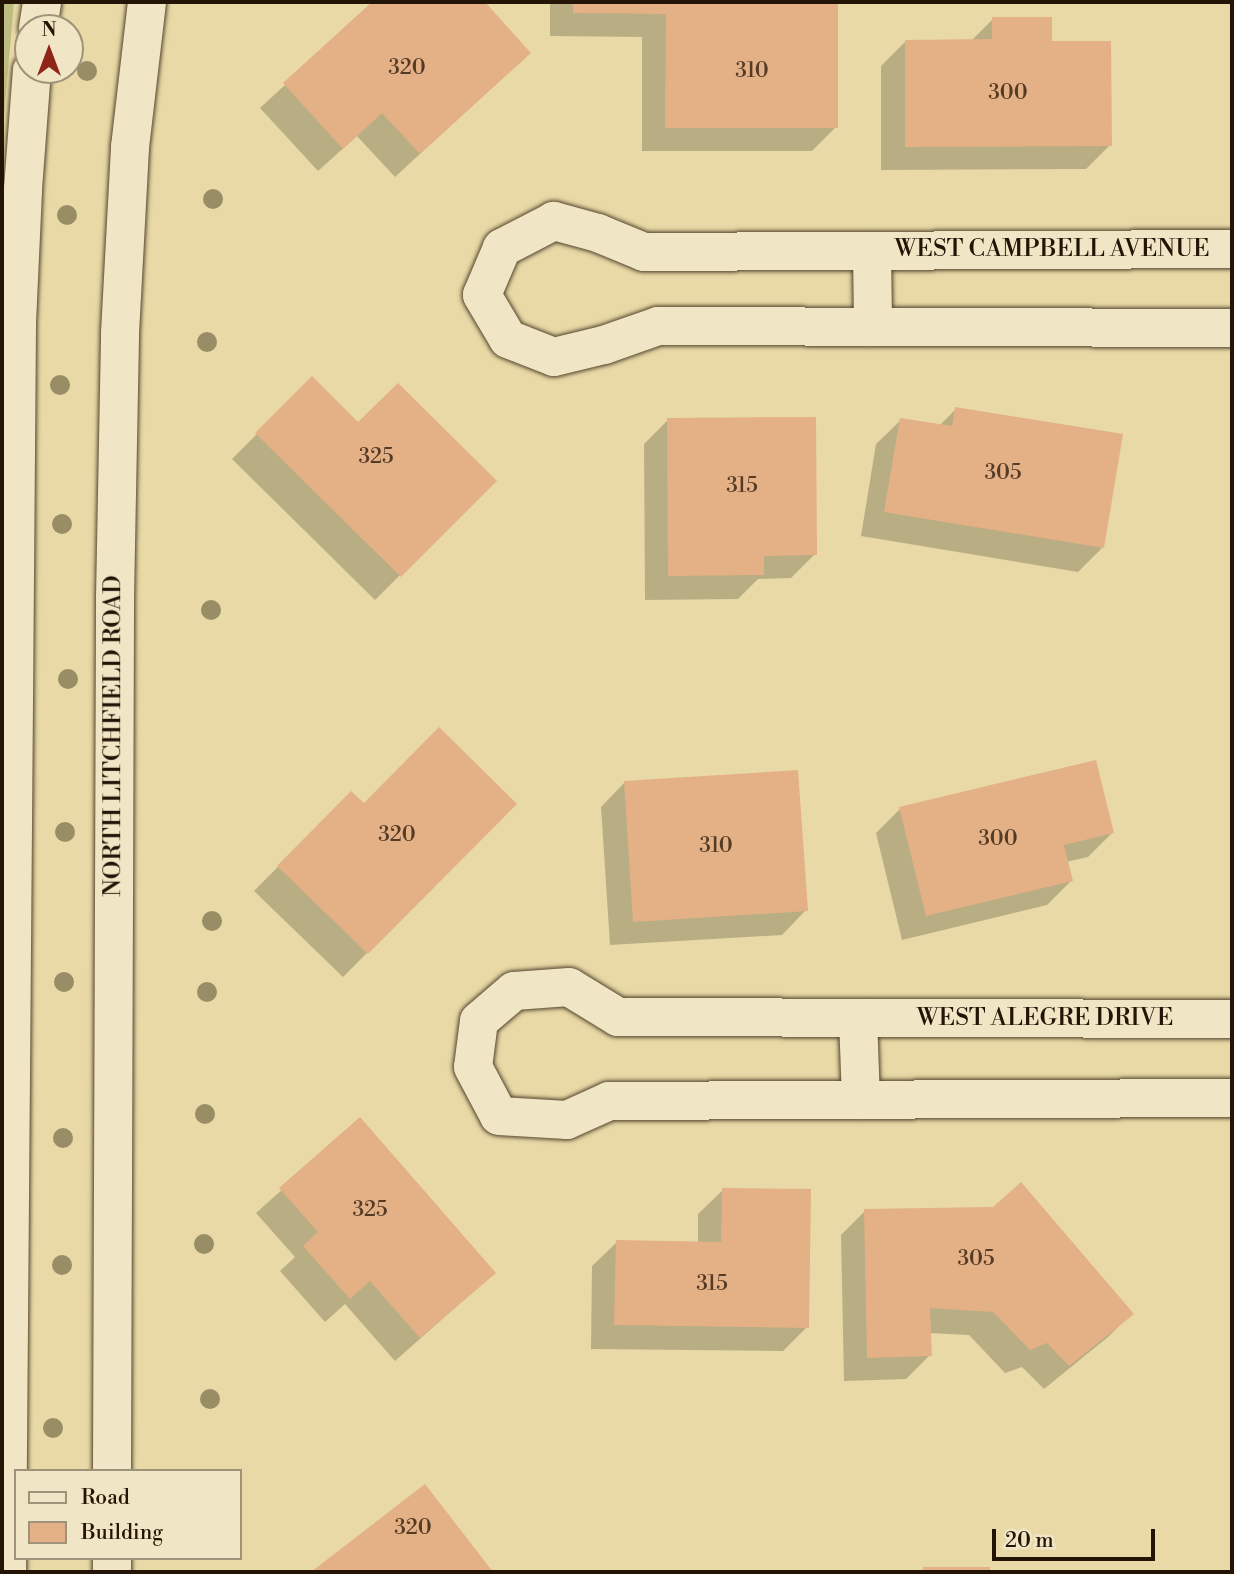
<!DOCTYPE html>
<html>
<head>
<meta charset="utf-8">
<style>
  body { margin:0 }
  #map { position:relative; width:1234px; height:1574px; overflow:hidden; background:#e8d9a6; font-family:"Libre Bodoni",serif }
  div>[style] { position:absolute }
  .green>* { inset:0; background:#bebd81 }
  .shadow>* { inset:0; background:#0003 }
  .building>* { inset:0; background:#e4b086 }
  .roads { filter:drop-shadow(0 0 2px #54452e) drop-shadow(0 0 2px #54452e) }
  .minor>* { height:38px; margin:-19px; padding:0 19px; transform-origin:19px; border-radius:19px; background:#f0e6c5 }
  .secondary>* { height:38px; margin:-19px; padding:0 19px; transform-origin:19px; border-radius:19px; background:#f0e6c5 }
  .trees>* { width:20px; height:20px; margin:-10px; border-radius:50%; background:#998d66 }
  span { translate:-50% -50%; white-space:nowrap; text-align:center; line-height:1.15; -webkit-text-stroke:5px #f0e6c5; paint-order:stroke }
  .number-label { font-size:21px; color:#533b26 }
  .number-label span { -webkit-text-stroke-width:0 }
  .street-label { font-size:24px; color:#231406 }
  .frame { position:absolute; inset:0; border:4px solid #231406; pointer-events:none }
  .legend { position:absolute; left:14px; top:1469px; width:228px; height:91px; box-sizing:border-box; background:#f0e6c5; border:2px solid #9e9279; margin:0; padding:9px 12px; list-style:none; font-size:21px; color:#231406 }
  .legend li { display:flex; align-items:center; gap:14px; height:35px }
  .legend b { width:35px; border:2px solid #9e9279 }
  .north { position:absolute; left:14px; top:14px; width:70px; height:70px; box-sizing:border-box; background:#f0e6c5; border:2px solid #9e9279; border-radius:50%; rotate:0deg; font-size:19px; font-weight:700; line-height:28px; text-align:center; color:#231406 }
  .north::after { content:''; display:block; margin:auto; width:24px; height:32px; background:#8f2418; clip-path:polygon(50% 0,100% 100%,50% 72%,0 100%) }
  .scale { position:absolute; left:992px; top:1529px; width:163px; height:32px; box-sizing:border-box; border:4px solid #231406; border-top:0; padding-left:9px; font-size:21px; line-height:24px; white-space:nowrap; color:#231406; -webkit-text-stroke:5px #f0e6c5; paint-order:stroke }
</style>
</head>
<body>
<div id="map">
  <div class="green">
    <i style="clip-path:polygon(2px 2px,14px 2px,2px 138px)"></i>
  </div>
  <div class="shadow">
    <i style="clip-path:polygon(375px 2px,482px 2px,529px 53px,395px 177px,357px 136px,318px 171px,260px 108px)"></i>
    <i style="clip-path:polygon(550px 2px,837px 2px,836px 127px,812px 151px,642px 151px,642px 37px,550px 36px)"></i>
    <i style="clip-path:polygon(993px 19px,1051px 43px,1110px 145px,1086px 169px,881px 170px,881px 66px,905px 42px,971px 41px)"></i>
    <i style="clip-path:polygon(312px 379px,358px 424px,494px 481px,375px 600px,232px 459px)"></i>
    <i style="clip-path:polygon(956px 409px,1102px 548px,1078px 572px,861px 536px,876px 444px,901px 420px,939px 426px)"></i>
    <i style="clip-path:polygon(668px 420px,815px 554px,791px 578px,758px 579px,738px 599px,645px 600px,644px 444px)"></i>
    <i style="clip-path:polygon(625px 782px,806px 910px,782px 935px,610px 945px,601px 807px)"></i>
    <i style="clip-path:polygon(351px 793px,364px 806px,515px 804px,343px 977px,254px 891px)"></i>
    <i style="clip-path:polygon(900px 809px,1112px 833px,1088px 857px,1066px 862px,1071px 881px,1047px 905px,902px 940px,876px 833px)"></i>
    <i style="clip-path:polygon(360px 1120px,494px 1273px,395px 1361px,345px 1304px,325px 1322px,280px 1271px,295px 1257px,256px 1213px)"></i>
    <i style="clip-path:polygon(723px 1190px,807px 1327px,783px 1351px,591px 1349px,592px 1266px,617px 1242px,698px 1243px,698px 1214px)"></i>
    <i style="clip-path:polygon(865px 1211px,1132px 1313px,1108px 1337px,1044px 1389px,1022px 1367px,1005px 1373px,969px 1335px,929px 1333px,930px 1355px,906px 1379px,844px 1381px,841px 1235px)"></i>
    <i style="clip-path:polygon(425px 1487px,491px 1572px,313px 1572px)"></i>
  </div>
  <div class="building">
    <i style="clip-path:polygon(372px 2px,485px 2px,531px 53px,420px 154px,382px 113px,343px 149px,283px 83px)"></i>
    <i style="clip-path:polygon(573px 2px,838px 2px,838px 128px,665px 128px,666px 14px,573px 13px)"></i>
    <i style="clip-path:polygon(992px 17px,1052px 17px,1052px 41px,1111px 41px,1112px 146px,905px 147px,905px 40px,992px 39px)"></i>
    <i style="clip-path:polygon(312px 376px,358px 422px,398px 383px,497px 481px,401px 577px,255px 433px)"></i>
    <i style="clip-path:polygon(955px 407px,1123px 434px,1104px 548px,884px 512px,900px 418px,952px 426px)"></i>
    <i style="clip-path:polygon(816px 417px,817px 555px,764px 556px,764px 575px,668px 576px,667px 418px)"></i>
    <i style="clip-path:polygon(439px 727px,517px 804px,368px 954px,277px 866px,351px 791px,364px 803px)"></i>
    <i style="clip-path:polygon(1096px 760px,1114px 833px,1064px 845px,1073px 881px,926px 916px,899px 807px)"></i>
    <i style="clip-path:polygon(798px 770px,808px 911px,633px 922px,624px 781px)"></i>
    <i style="clip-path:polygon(360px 1117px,496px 1273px,420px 1338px,370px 1281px,350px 1299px,303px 1246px,318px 1232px,279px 1188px)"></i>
    <i style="clip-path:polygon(1021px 1182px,1134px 1314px,1069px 1366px,1047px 1343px,1030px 1350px,993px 1312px,930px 1308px,932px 1356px,867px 1358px,864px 1209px,993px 1207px)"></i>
    <i style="clip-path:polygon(722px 1188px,811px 1189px,809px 1328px,614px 1325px,616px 1240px,721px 1242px)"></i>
    <i style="clip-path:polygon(425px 1484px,493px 1572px,311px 1572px)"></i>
    <i style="clip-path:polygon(923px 1567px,990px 1567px,990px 1572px,923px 1572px)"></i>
  </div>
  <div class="roads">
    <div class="minor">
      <i style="left:1232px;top:249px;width:588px;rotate:179.71deg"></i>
      <i style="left:644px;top:252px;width:50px;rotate:-157.6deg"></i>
      <i style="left:598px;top:233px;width:46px;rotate:-164.7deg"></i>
      <i style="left:554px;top:221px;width:59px;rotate:152.6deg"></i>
      <i style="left:502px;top:248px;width:51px;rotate:113.1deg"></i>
      <i style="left:482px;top:295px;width:51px;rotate:59.4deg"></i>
      <i style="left:508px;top:339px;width:49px;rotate:21.4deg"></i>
      <i style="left:554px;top:357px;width:51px;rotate:-13.5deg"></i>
      <i style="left:604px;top:345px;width:57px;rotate:-19.4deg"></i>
      <i style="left:658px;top:326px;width:574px;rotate:0.2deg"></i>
      <i style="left:872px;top:251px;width:76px;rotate:89.2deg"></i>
      <i style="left:858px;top:1018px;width:82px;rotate:87.9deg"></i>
      <i style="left:1232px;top:1019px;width:614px;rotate:-179.81deg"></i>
      <i style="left:618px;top:1017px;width:57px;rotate:-148.5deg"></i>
      <i style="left:569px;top:987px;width:55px;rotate:175.8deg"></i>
      <i style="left:514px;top:991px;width:46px;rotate:139.4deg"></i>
      <i style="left:479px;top:1021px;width:46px;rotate:97.4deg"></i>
      <i style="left:473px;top:1067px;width:55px;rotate:62deg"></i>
      <i style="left:499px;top:1116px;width:68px;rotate:3.4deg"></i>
      <i style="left:567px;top:1120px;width:46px;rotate:-24.3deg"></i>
      <i style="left:609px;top:1101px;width:623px;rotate:-0.28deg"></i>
    </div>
    <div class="secondary">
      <i style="left:38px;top:28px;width:26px;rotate:-81deg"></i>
      <i style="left:112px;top:1471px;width:873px;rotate:-89.8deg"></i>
      <i style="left:115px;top:598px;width:265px;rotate:-88.9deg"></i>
      <i style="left:120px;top:333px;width:186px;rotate:-86.9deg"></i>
      <i style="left:130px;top:147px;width:146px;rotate:-83.3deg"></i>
      <i style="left:112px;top:1558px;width:14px;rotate:90deg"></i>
      <i style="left:7px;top:1572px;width:1249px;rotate:-89.54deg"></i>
      <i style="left:17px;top:323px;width:134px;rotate:-87.4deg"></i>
      <i style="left:23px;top:189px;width:119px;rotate:-85.7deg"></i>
    </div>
  </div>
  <div class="trees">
    <i style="left:87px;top:71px"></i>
    <i style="left:213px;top:199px"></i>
    <i style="left:67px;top:215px"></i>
    <i style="left:207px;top:342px"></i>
    <i style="left:60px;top:385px"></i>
    <i style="left:62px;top:524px"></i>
    <i style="left:211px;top:610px"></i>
    <i style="left:68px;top:679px"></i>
    <i style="left:65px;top:832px"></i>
    <i style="left:212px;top:921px"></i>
    <i style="left:64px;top:982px"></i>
    <i style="left:207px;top:992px"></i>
    <i style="left:205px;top:1114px"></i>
    <i style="left:63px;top:1138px"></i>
    <i style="left:204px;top:1244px"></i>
    <i style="left:62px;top:1265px"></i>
    <i style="left:210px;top:1399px"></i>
    <i style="left:53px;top:1428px"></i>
  </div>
  <div class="number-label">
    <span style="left:407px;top:68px">320</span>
    <span style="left:752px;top:71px">310</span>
    <span style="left:1008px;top:93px">300</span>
    <span style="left:376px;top:457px">325</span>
    <span style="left:1003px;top:473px">305</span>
    <span style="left:742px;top:486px">315</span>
    <span style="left:397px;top:835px">320</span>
    <span style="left:998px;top:839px">300</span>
    <span style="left:716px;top:846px">310</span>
    <span style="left:370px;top:1210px">325</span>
    <span style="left:976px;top:1259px">305</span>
    <span style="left:712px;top:1284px">315</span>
    <span style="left:413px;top:1528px">320</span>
  </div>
  <div class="street-label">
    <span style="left:1052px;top:250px">WEST CAMPBELL AVENUE</span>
    <span style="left:114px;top:736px;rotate:-90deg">NORTH LITCHFIELD ROAD</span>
    <span style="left:1045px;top:1019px">WEST ALEGRE DRIVE</span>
  </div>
  <div class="frame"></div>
  <ul class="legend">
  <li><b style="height:9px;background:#f0e6c5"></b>Road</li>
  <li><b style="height:19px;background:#e4b086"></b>Building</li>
  </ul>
  <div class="north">N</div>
  <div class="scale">20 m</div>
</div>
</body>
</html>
